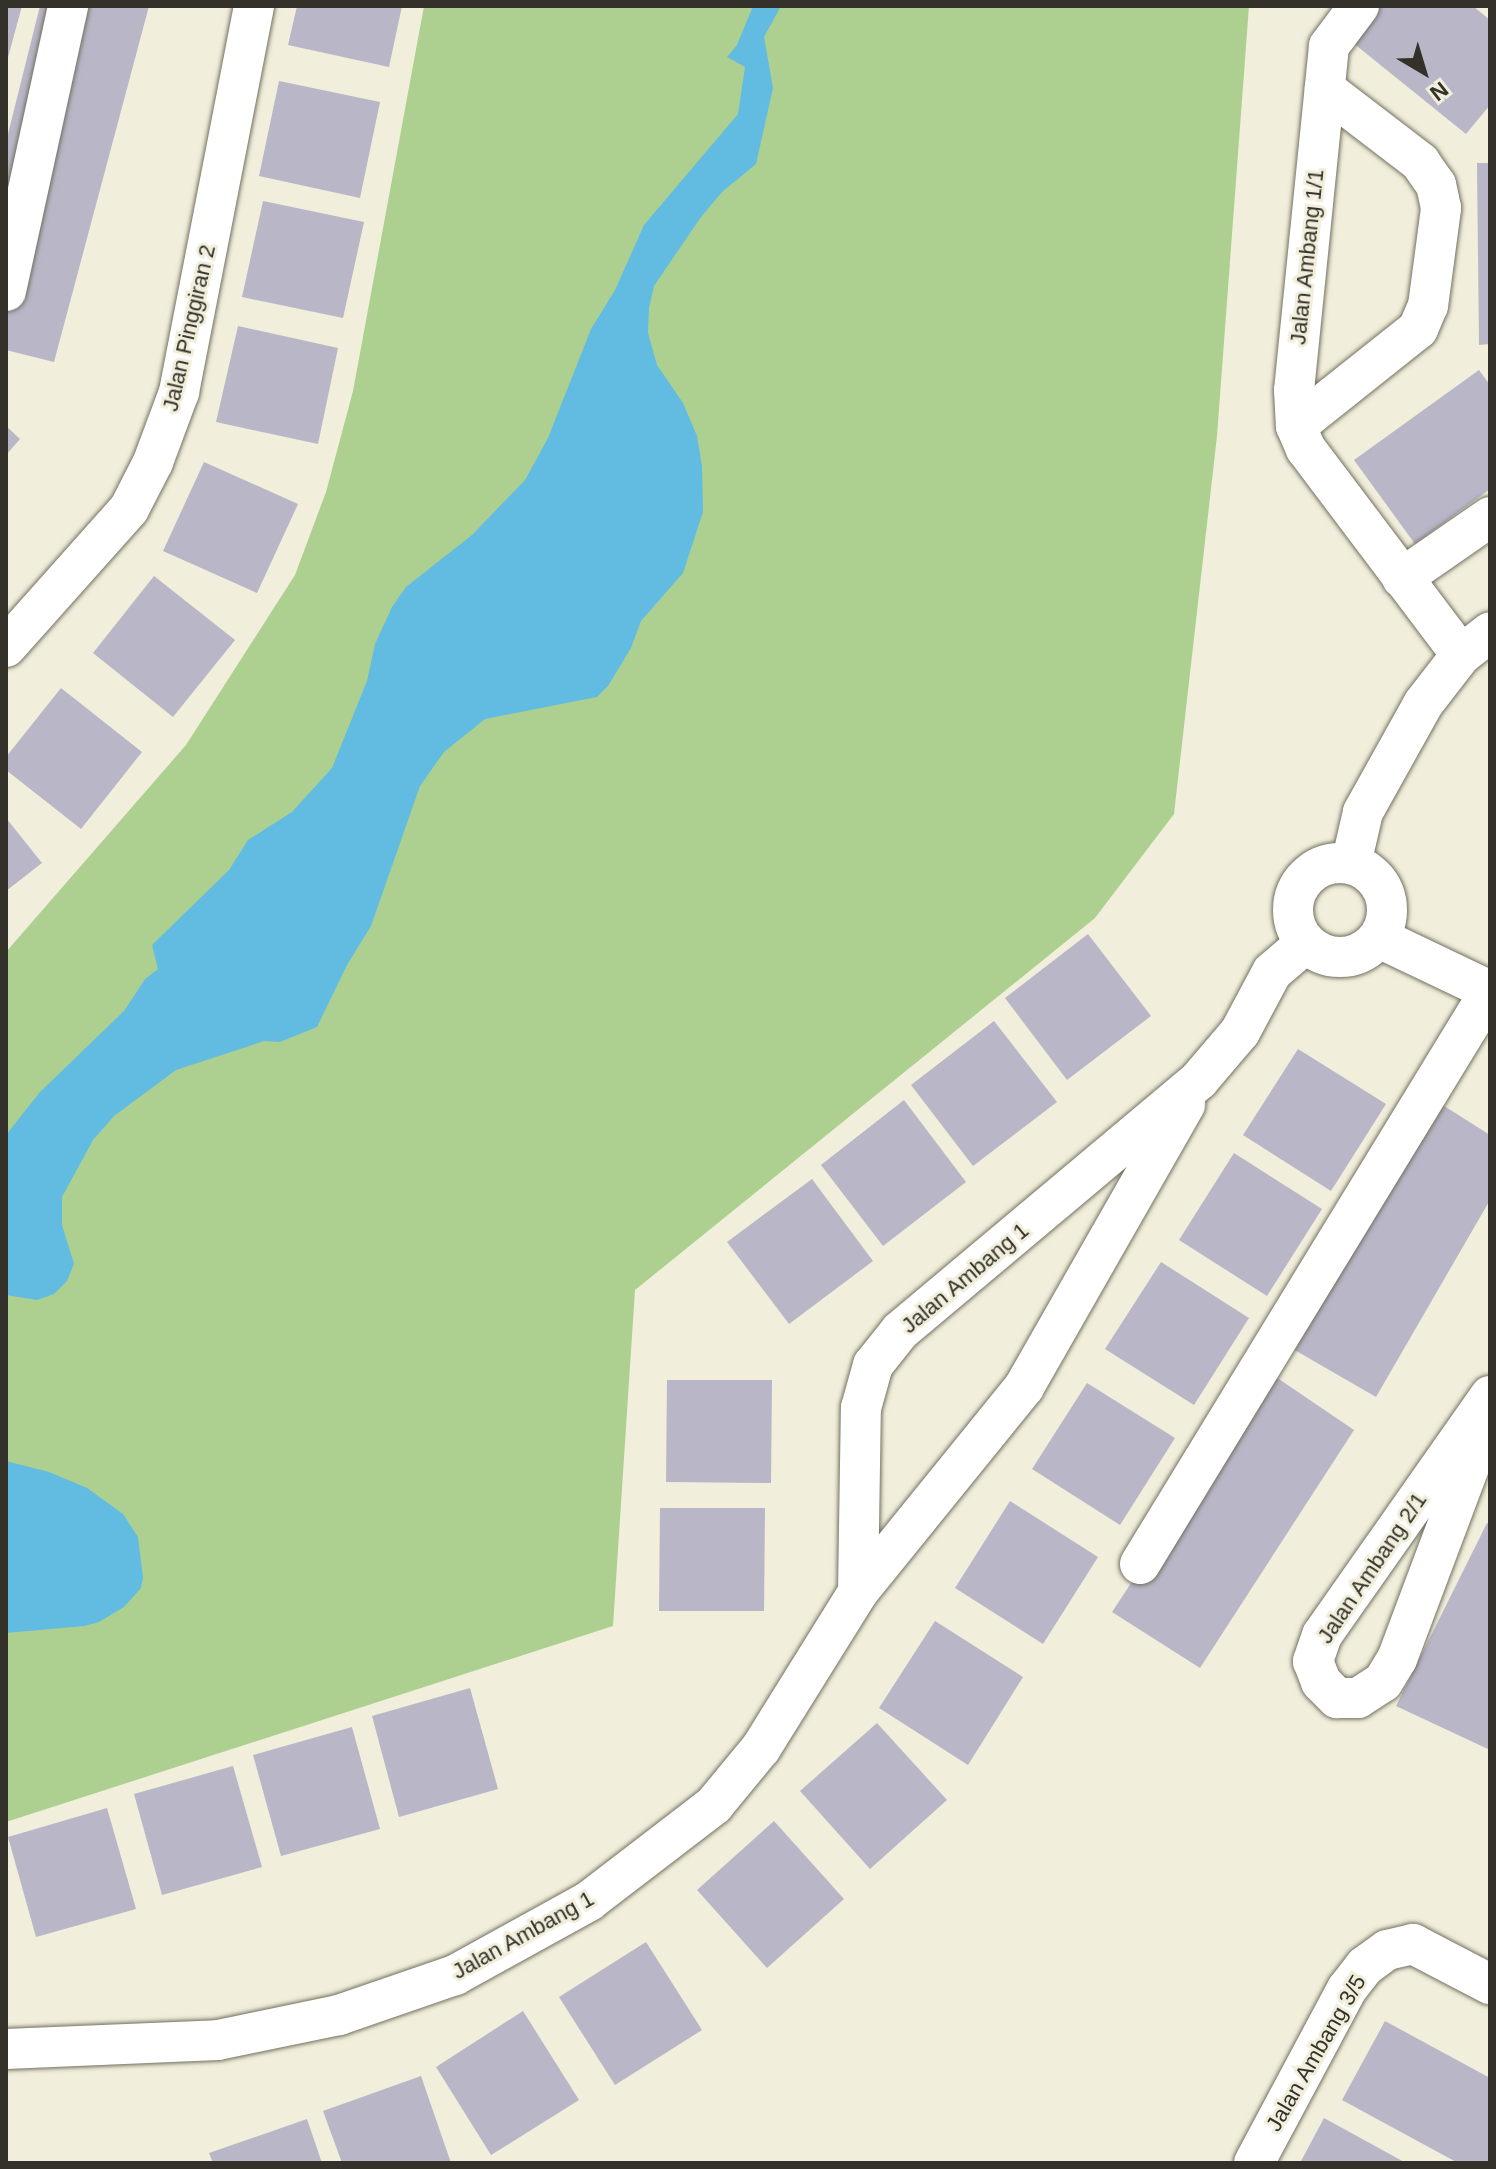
<!DOCTYPE html>
<html>
<head>
<meta charset="utf-8">
<style>
  body { margin:0 }
  #map { position:relative; width:1496px; height:2169px; overflow:hidden; background:#f1eedb; font-family:Arial,sans-serif }
  div>[style] { position:absolute }
  .green>* { inset:0; background:#add091 }
  .water>* { inset:0; background:#62bbe1 }
  .building>* { inset:0; background:#b9b6c8 }
  .roads { filter:drop-shadow(0 0 2px #737060) drop-shadow(0 0 2px #737060) }
  .minor>* { height:40px; margin:-20px; padding:0 20px; transform-origin:20px; border-radius:20px; background:#fff }
  .minor>.ring { margin:-20px; padding:0; box-sizing:content-box; background:none; border:40px solid #fff; border-radius:50% }
  span { translate:-50% -50%; white-space:nowrap; text-align:center; line-height:1.15; -webkit-text-stroke:6px #f1eedb; paint-order:stroke }
  .street-label { font-size:22px; color:#33312a }
  .frame { position:absolute; inset:0; border:8px solid #33312a; pointer-events:none }
  .north { position:absolute; left:1384px; top:32px; width:80px; height:80px; -webkit-text-stroke:6px #f1eedb; paint-order:stroke; rotate:142deg; font-size:22px; font-weight:700; line-height:32px; text-align:center; color:#33312a }
  .north::after { content:''; display:block; margin:auto; width:28px; height:36px; background:#33312a; clip-path:polygon(50% 0,100% 100%,50% 72%,0 100%) }
</style>
</head>
<body>
<div id="map">
  <div class="green">
    <i style="clip-path:polygon(424px 6px,1249px 6px,1217px 436px,1174px 814px,1095px 918px,635px 1290px,613px 1626px,6px 1822px,6px 952px,186px 745px,295px 575px,326px 492px,353px 391px)"></i>
  </div>
  <div class="water">
    <i style="clip-path:polygon(753px 6px,781px 6px,764px 37px,773px 88px,756px 164px,722px 192px,701px 217px,654px 286px,649px 308px,648px 333px,657px 365px,683px 403px,697px 436px,702px 466px,703px 512px,683px 573px,641px 621px,631px 648px,608px 686px,597px 697px,485px 719px,444px 752px,420px 786px,371px 926px,347px 965px,317px 1027px,280px 1042px,264px 1041px,176px 1070px,114px 1116px,93px 1140px,62px 1197px,62px 1225px,74px 1264px,67px 1281px,54px 1294px,37px 1300px,6px 1295px,6px 1135px,40px 1092px,124px 1011px,145px 979px,158px 969px,152px 945px,229px 870px,248px 840px,292px 812px,332px 768px,367px 681px,375px 644px,392px 607px,406px 587px,472px 535px,525px 480px,548px 438px,591px 329px,615px 290px,644px 225px,738px 114px,745px 67px,727px 57px,737px 45px)"></i>
    <i style="clip-path:polygon(6px 1461px,49px 1472px,87px 1488px,123px 1514px,138px 1537px,143px 1578px,141px 1588px,124px 1607px,99px 1622px,84px 1626px,6px 1633px)"></i>
  </div>
  <div class="building">
    <i style="clip-path:polygon(6px 6px,22px 6px,7px 61px,6px 61px)"></i>
    <i style="clip-path:polygon(40px 6px,149px 6px,54px 362px,6px 350px,6px 142px)"></i>
    <i style="clip-path:polygon(297px 6px,402px 6px,389px 67px,288px 45px)"></i>
    <i style="clip-path:polygon(1373px 6px,1473px 6px,1490px 20px,1490px 105px,1466px 134px,1347px 38px)"></i>
    <i style="clip-path:polygon(279px 81px,380px 102px,360px 198px,259px 176px)"></i>
    <i style="clip-path:polygon(1477px 163px,1490px 163px,1490px 344px,1479px 345px)"></i>
    <i style="clip-path:polygon(263px 201px,364px 222px,343px 318px,242px 297px)"></i>
    <i style="clip-path:polygon(238px 326px,338px 348px,318px 444px,216px 422px)"></i>
    <i style="clip-path:polygon(1479px 370px,1490px 385px,1490px 489px,1415px 544px,1354px 460px)"></i>
    <i style="clip-path:polygon(6px 426px,20px 439px,6px 455px)"></i>
    <i style="clip-path:polygon(204px 462px,298px 504px,257px 593px,163px 551px)"></i>
    <i style="clip-path:polygon(154px 576px,235px 640px,173px 717px,93px 653px)"></i>
    <i style="clip-path:polygon(61px 688px,142px 752px,81px 829px,6px 770px,6px 757px)"></i>
    <i style="clip-path:polygon(6px 818px,42px 863px,6px 891px)"></i>
    <i style="clip-path:polygon(1088px 934px,1151px 1016px,1067px 1080px,1005px 998px)"></i>
    <i style="clip-path:polygon(994px 1021px,1057px 1102px,973px 1166px,911px 1085px)"></i>
    <i style="clip-path:polygon(1298px 1049px,1386px 1104px,1331px 1191px,1243px 1135px)"></i>
    <i style="clip-path:polygon(1433px 1099px,1490px 1135px,1490px 1200px,1376px 1397px,1286px 1345px)"></i>
    <i style="clip-path:polygon(904px 1100px,966px 1182px,883px 1246px,821px 1165px)"></i>
    <i style="clip-path:polygon(1234px 1153px,1322px 1209px,1267px 1296px,1179px 1240px)"></i>
    <i style="clip-path:polygon(812px 1179px,873px 1261px,789px 1324px,727px 1242px)"></i>
    <i style="clip-path:polygon(1161px 1262px,1249px 1318px,1194px 1405px,1105px 1349px)"></i>
    <i style="clip-path:polygon(1270px 1373px,1354px 1430px,1200px 1668px,1112px 1612px)"></i>
    <i style="clip-path:polygon(667px 1380px,772px 1380px,771px 1483px,666px 1482px)"></i>
    <i style="clip-path:polygon(1087px 1383px,1175px 1438px,1120px 1525px,1032px 1469px)"></i>
    <i style="clip-path:polygon(1010px 1501px,1098px 1557px,1043px 1644px,955px 1588px)"></i>
    <i style="clip-path:polygon(660px 1508px,765px 1508px,764px 1611px,659px 1611px)"></i>
    <i style="clip-path:polygon(1487px 1523px,1490px 1524px,1490px 1750px,1396px 1706px)"></i>
    <i style="clip-path:polygon(935px 1621px,1023px 1677px,968px 1765px,879px 1708px)"></i>
    <i style="clip-path:polygon(470px 1688px,498px 1789px,399px 1817px,372px 1716px)"></i>
    <i style="clip-path:polygon(877px 1723px,947px 1800px,870px 1869px,800px 1791px)"></i>
    <i style="clip-path:polygon(352px 1727px,380px 1829px,281px 1856px,253px 1755px)"></i>
    <i style="clip-path:polygon(233px 1766px,262px 1867px,162px 1895px,134px 1794px)"></i>
    <i style="clip-path:polygon(107px 1808px,136px 1909px,36px 1937px,8px 1837px)"></i>
    <i style="clip-path:polygon(774px 1821px,844px 1899px,767px 1968px,697px 1890px)"></i>
    <i style="clip-path:polygon(646px 1942px,702px 2030px,615px 2085px,559px 1997px)"></i>
    <i style="clip-path:polygon(523px 2011px,579px 2100px,491px 2155px,436px 2067px)"></i>
    <i style="clip-path:polygon(1385px 2021px,1490px 2078px,1490px 2163px,1458px 2163px,1342px 2100px)"></i>
    <i style="clip-path:polygon(421px 2076px,451px 2163px,342px 2163px,323px 2111px)"></i>
    <i style="clip-path:polygon(1324px 2118px,1406px 2163px,1300px 2163px)"></i>
    <i style="clip-path:polygon(307px 2119px,322px 2163px,213px 2163px,209px 2153px)"></i>
  </div>
  <div class="roads">
    <div class="minor">
      <i style="left:1359px;top:6px;width:50px;rotate:126.9deg"></i>
      <i style="left:1329px;top:46px;width:346px;rotate:95.8deg"></i>
      <i style="left:1294px;top:390px;width:36px;rotate:87deg"></i>
      <i style="left:1296px;top:426px;width:25px;rotate:67deg"></i>
      <i style="left:1306px;top:449px;width:258px;rotate:53deg"></i>
      <i style="left:6px;top:291px;width:292px;rotate:-77.7deg"></i>
      <i style="left:1296px;top:426px;width:156px;rotate:-38.5deg"></i>
      <i style="left:1418px;top:329px;width:25px;rotate:-67deg"></i>
      <i style="left:1428px;top:306px;width:99px;rotate:-82.4deg"></i>
      <i style="left:1441px;top:208px;width:24px;rotate:-102deg"></i>
      <i style="left:1436px;top:185px;width:28px;rotate:-125deg"></i>
      <i style="left:1420px;top:162px;width:120px;rotate:-142.5deg"></i>
      <i style="left:1402px;top:578px;width:107px;rotate:-34.7deg"></i>
      <i style="left:6px;top:647px;width:185px;rotate:-48.3deg"></i>
      <i style="left:129px;top:509px;width:53px;rotate:-62.9deg"></i>
      <i style="left:153px;top:462px;width:75px;rotate:-69.6deg"></i>
      <i style="left:179px;top:392px;width:393px;rotate:-79deg"></i>
      <i class="ring" style="left:1293px;top:863px;width:54px;height:54px"></i>
      <i style="left:1351px;top:864px;width:53px;rotate:-77deg"></i>
      <i style="left:1363px;top:812px;width:124px;rotate:-60.9deg"></i>
      <i style="left:1423px;top:704px;width:62px;rotate:-52.2deg"></i>
      <i style="left:1461px;top:655px;width:37px;rotate:-38deg"></i>
      <i style="left:1379px;top:938px;width:123px;rotate:25.5deg"></i>
      <i style="left:1490px;top:1396px;width:292px;rotate:125.1deg"></i>
      <i style="left:1322px;top:1635px;width:28px;rotate:109deg"></i>
      <i style="left:1313px;top:1661px;width:22px;rotate:69deg"></i>
      <i style="left:1321px;top:1682px;width:23px;rotate:45deg"></i>
      <i style="left:1337px;top:1698px;width:21px"></i>
      <i style="left:1358px;top:1698px;width:30px;rotate:-33deg"></i>
      <i style="left:1383px;top:1682px;width:27px;rotate:-59deg"></i>
      <i style="left:1397px;top:1659px;width:264px;rotate:-69.4deg"></i>
      <i style="left:1140px;top:1564px;width:671px;rotate:-58.58deg"></i>
      <i style="left:858px;top:1592px;width:264px;rotate:-51deg"></i>
      <i style="left:1024px;top:1387px;width:325px;rotate:-60.3deg"></i>
      <i style="left:6px;top:2049px;width:212px;rotate:-2.4deg"></i>
      <i style="left:218px;top:2040px;width:124px;rotate:-11.7deg"></i>
      <i style="left:339px;top:2015px;width:123px;rotate:-19deg"></i>
      <i style="left:455px;top:1975px;width:153px;rotate:-28.9deg"></i>
      <i style="left:589px;top:1901px;width:158px;rotate:-37.5deg"></i>
      <i style="left:714px;top:1805px;width:74px;rotate:-50.5deg"></i>
      <i style="left:761px;top:1748px;width:184px;rotate:-58.1deg"></i>
      <i style="left:858px;top:1592px;width:184px;rotate:-89.1deg"></i>
      <i style="left:861px;top:1408px;width:45px;rotate:-74.4deg"></i>
      <i style="left:873px;top:1365px;width:43px;rotate:-51.5deg"></i>
      <i style="left:900px;top:1331px;width:390px;rotate:-40deg"></i>
      <i style="left:1199px;top:1080px;width:63px;rotate:-49.5deg"></i>
      <i style="left:1240px;top:1032px;width:68px;rotate:-61.9deg"></i>
      <i style="left:1272px;top:972px;width:45px;rotate:-40.5deg"></i>
      <i style="left:1254px;top:2163px;width:197px;rotate:-61.9deg"></i>
      <i style="left:1347px;top:1989px;width:29px;rotate:-52deg"></i>
      <i style="left:1365px;top:1966px;width:27px;rotate:-36deg"></i>
      <i style="left:1387px;top:1950px;width:27px;rotate:-13deg"></i>
      <i style="left:1413px;top:1944px;width:87px;rotate:27.5deg"></i>
    </div>
  </div>
  <div class="street-label">
    <span style="left:1307px;top:257px;rotate:-84deg">Jalan Ambang 1/1</span>
    <span style="left:189px;top:328px;rotate:-77deg">Jalan Pinggiran 2</span>
    <span style="left:965px;top:1278px;rotate:-40deg">Jalan Ambang 1</span>
    <span style="left:1372px;top:1568px;rotate:-56deg">Jalan Ambang 2/1</span>
    <span style="left:523px;top:1935px;rotate:-29deg">Jalan Ambang 1</span>
    <span style="left:1316px;top:2053px;rotate:-60deg">Jalan Ambang 3/5</span>
  </div>
  <div class="frame"></div>
  <div class="north">N</div>
</div>
</body>
</html>
